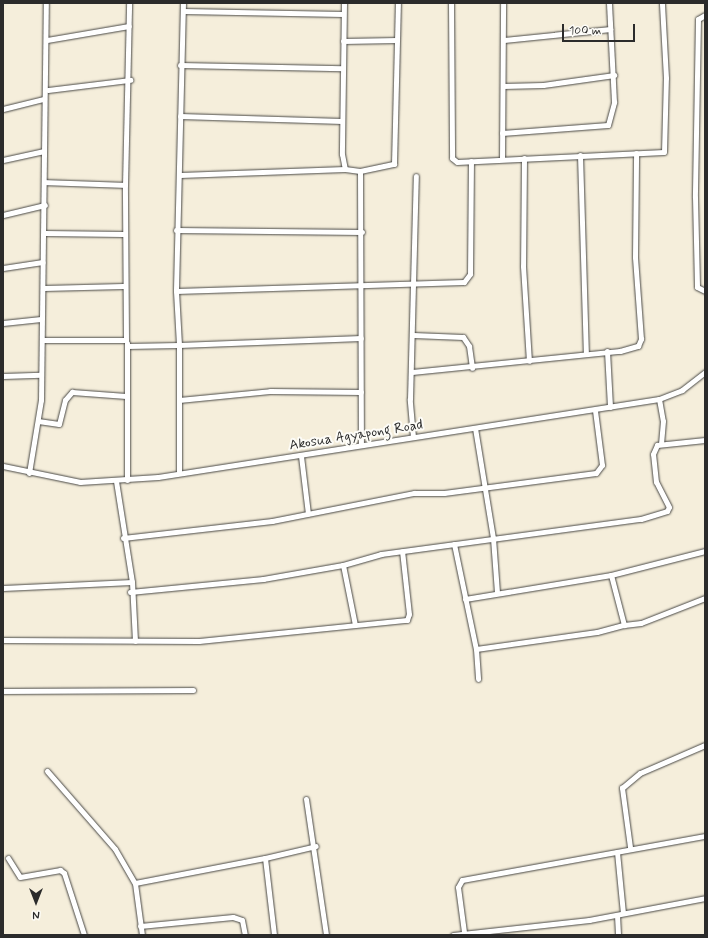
<!DOCTYPE html>
<html>
<head>
<meta charset="utf-8">
<style>
  body { margin:0 }
  #map { position:relative; width:708px; height:938px; overflow:hidden; background:#f5eedb; font-family:Mynerve,sans-serif }
  div>[style] { position:absolute }
  .roads { filter:drop-shadow(0 0 1px #494845) drop-shadow(0 0 1px #494845) }
  .minor>* { height:5px; margin:-2.5px; padding:0 2.5px; transform-origin:2.5px; border-radius:2.5px; background:#fff }
  span { translate:-50% -50%; white-space:nowrap; text-align:center; line-height:1.15; -webkit-text-stroke:4px #fdfcf7; paint-order:stroke }
  .street-label { font-size:14px; color:#2b2b2b }
  .frame { position:absolute; inset:0; border:4px solid #2b2b2b; pointer-events:none }
  .north { position:absolute; left:16px; top:882px; width:40px; height:40px; -webkit-text-stroke:3px #fdfcf7; paint-order:stroke; rotate:180deg; font-size:11px; font-weight:700; line-height:16px; text-align:center; color:#2b2b2b }
  .north::after { content:''; display:block; margin:auto; width:14px; height:18px; background:#2b2b2b; clip-path:polygon(50% 0,100% 100%,50% 72%,0 100%) }
  .scale { position:absolute; left:562px; top:24px; width:73px; height:18px; box-sizing:border-box; border:2px solid #2b2b2b; border-top:0; padding-left:5px; font-size:12px; line-height:14px; white-space:nowrap; color:#2b2b2b; -webkit-text-stroke:3px #fdfcf7; paint-order:stroke }
</style>
</head>
<body>
<div id="map">
  <div class="roads">
    <div class="minor">
      <i style="left:183px;top:3px;width:288px;rotate:91.4deg"></i>
      <i style="left:176px;top:291px;width:54px;rotate:86.8deg"></i>
      <i style="left:179px;top:345px;width:182px;rotate:-2.2deg"></i>
      <i style="left:344px;top:3px;width:151px;rotate:90.8deg"></i>
      <i style="left:342px;top:154px;width:15px;rotate:79deg"></i>
      <i style="left:345px;top:169px;width:15px;rotate:8deg"></i>
      <i style="left:360px;top:171px;width:274px;rotate:89.8deg"></i>
      <i style="left:451px;top:3px;width:155px;rotate:89.6deg"></i>
      <i style="left:452px;top:158px;width:6px;rotate:39deg"></i>
      <i style="left:457px;top:162px;width:207px;rotate:-2.8deg"></i>
      <i style="left:664px;top:152px;width:74px;rotate:-88.5deg"></i>
      <i style="left:666px;top:78px;width:75px;rotate:-93.1deg"></i>
      <i style="left:183px;top:11px;width:160px;rotate:1.1deg"></i>
      <i style="left:705px;top:15px;width:8px;rotate:150deg"></i>
      <i style="left:698px;top:19px;width:178px;rotate:91deg"></i>
      <i style="left:695px;top:197px;width:90px;rotate:88.7deg"></i>
      <i style="left:697px;top:287px;width:9px;rotate:27deg"></i>
      <i style="left:47px;top:40px;width:83px;rotate:-9.7deg"></i>
      <i style="left:504px;top:40px;width:107px;rotate:-5.9deg"></i>
      <i style="left:343px;top:41px;width:54px;rotate:-1.1deg"></i>
      <i style="left:180px;top:65px;width:163px;rotate:1.1deg"></i>
      <i style="left:503px;top:86px;width:40px;rotate:-1.4deg"></i>
      <i style="left:543px;top:85px;width:72px;rotate:-8deg"></i>
      <i style="left:48px;top:90px;width:83px;rotate:-7deg"></i>
      <i style="left:3px;top:109px;width:41px;rotate:-14deg"></i>
      <i style="left:180px;top:116px;width:162px;rotate:1.8deg"></i>
      <i style="left:502px;top:133px;width:106px;rotate:-4.3deg"></i>
      <i style="left:608px;top:125px;width:24px;rotate:-75deg"></i>
      <i style="left:614px;top:102px;width:99px;rotate:-92.9deg"></i>
      <i style="left:580px;top:155px;width:197px;rotate:88.3deg"></i>
      <i style="left:524px;top:158px;width:108px;rotate:90.5deg"></i>
      <i style="left:523px;top:266px;width:95px;rotate:86.4deg"></i>
      <i style="left:502px;top:159px;width:156px;rotate:-89.6deg"></i>
      <i style="left:3px;top:160px;width:42px;rotate:-12.4deg"></i>
      <i style="left:360px;top:171px;width:35px;rotate:-12deg"></i>
      <i style="left:394px;top:164px;width:161px;rotate:-88.6deg"></i>
      <i style="left:180px;top:175px;width:165px;rotate:-2.1deg"></i>
      <i style="left:125px;top:185px;width:182px;rotate:-88.7deg"></i>
      <i style="left:3px;top:215px;width:43px;rotate:-13.4deg"></i>
      <i style="left:176px;top:230px;width:186px;rotate:0.6deg"></i>
      <i style="left:45px;top:233px;width:78px;rotate:0.7deg"></i>
      <i style="left:3px;top:268px;width:40px;rotate:-8.5deg"></i>
      <i style="left:44px;top:288px;width:79px;rotate:-1.5deg"></i>
      <i style="left:176px;top:291px;width:288px;rotate:-1.8deg"></i>
      <i style="left:464px;top:282px;width:10px;rotate:-53deg"></i>
      <i style="left:470px;top:274px;width:113px;rotate:-89.5deg"></i>
      <i style="left:3px;top:323px;width:38px;rotate:-6deg"></i>
      <i style="left:413px;top:335px;width:50px;rotate:2.3deg"></i>
      <i style="left:463px;top:337px;width:11px;rotate:56deg"></i>
      <i style="left:469px;top:346px;width:22px;rotate:82deg"></i>
      <i style="left:42px;top:340px;width:84px"></i>
      <i style="left:126px;top:340px;width:155px;rotate:-90.4deg"></i>
      <i style="left:125px;top:185px;width:81px;rotate:-177.9deg"></i>
      <i style="left:127px;top:343px;width:137px;rotate:90deg"></i>
      <i style="left:127px;top:346px;width:52px;rotate:-1.1deg"></i>
      <i style="left:179px;top:345px;width:128px;rotate:90deg"></i>
      <i style="left:607px;top:351px;width:56px;rotate:86.9deg"></i>
      <i style="left:412px;top:372px;width:209px;rotate:-5.8deg"></i>
      <i style="left:620px;top:351px;width:19px;rotate:-16deg"></i>
      <i style="left:638px;top:346px;width:8px;rotate:-67deg"></i>
      <i style="left:641px;top:339px;width:82px;rotate:-94.2deg"></i>
      <i style="left:635px;top:257px;width:104px;rotate:-89.4deg"></i>
      <i style="left:3px;top:376px;width:38px;rotate:-2deg"></i>
      <i style="left:659px;top:399px;width:22px;rotate:80deg"></i>
      <i style="left:663px;top:421px;width:22px;rotate:95deg"></i>
      <i style="left:179px;top:400px;width:91px;rotate:-5.6deg"></i>
      <i style="left:270px;top:391px;width:91px;rotate:0.6deg"></i>
      <i style="left:38px;top:421px;width:21px;rotate:8deg"></i>
      <i style="left:59px;top:424px;width:25px;rotate:-76deg"></i>
      <i style="left:65px;top:400px;width:11px;rotate:-49deg"></i>
      <i style="left:72px;top:392px;width:54px;rotate:4.2deg"></i>
      <i style="left:475px;top:428px;width:111px;rotate:80.7deg"></i>
      <i style="left:493px;top:538px;width:54px;rotate:85.8deg"></i>
      <i style="left:413px;top:437px;width:38px;rotate:-95deg"></i>
      <i style="left:410px;top:399px;width:223px;rotate:-88.5deg"></i>
      <i style="left:301px;top:456px;width:58px;rotate:83.1deg"></i>
      <i style="left:3px;top:466px;width:79px;rotate:11.7deg"></i>
      <i style="left:80px;top:482px;width:78px;rotate:-3.7deg"></i>
      <i style="left:158px;top:477px;width:507px;rotate:-8.85deg"></i>
      <i style="left:659px;top:399px;width:25px;rotate:-21deg"></i>
      <i style="left:682px;top:390px;width:29px;rotate:-38deg"></i>
      <i style="left:29px;top:473px;width:74px;rotate:-80.7deg"></i>
      <i style="left:41px;top:400px;width:397px;rotate:-89.3deg"></i>
      <i style="left:116px;top:481px;width:102px;rotate:81deg"></i>
      <i style="left:132px;top:582px;width:59px;rotate:87.1deg"></i>
      <i style="left:123px;top:538px;width:150px;rotate:-6.5deg"></i>
      <i style="left:272px;top:521px;width:145px;rotate:-11.2deg"></i>
      <i style="left:414px;top:493px;width:30px"></i>
      <i style="left:444px;top:493px;width:153px;rotate:-7.5deg"></i>
      <i style="left:596px;top:473px;width:10px;rotate:-53deg"></i>
      <i style="left:602px;top:465px;width:55px;rotate:-97.3deg"></i>
      <i style="left:454px;top:544px;width:107px;rotate:78.2deg"></i>
      <i style="left:476px;top:649px;width:30px;rotate:86deg"></i>
      <i style="left:343px;top:565px;width:61px;rotate:78.7deg"></i>
      <i style="left:611px;top:575px;width:52px;rotate:75.4deg"></i>
      <i style="left:624px;top:625px;width:17px;rotate:-7deg"></i>
      <i style="left:641px;top:623px;width:69px;rotate:-21.3deg"></i>
      <i style="left:3px;top:588px;width:129px;rotate:-2.7deg"></i>
      <i style="left:130px;top:592px;width:134px;rotate:-5.6deg"></i>
      <i style="left:263px;top:579px;width:81px;rotate:-9.9deg"></i>
      <i style="left:343px;top:565px;width:40px;rotate:-16deg"></i>
      <i style="left:381px;top:554px;width:262px;rotate:-7.7deg"></i>
      <i style="left:641px;top:519px;width:27px;rotate:-17deg"></i>
      <i style="left:667px;top:511px;width:4px;rotate:-63deg"></i>
      <i style="left:669px;top:507px;width:28px;rotate:-117deg"></i>
      <i style="left:656px;top:482px;width:28px;rotate:-96deg"></i>
      <i style="left:653px;top:454px;width:10px;rotate:-66deg"></i>
      <i style="left:657px;top:445px;width:48px;rotate:-5.9deg"></i>
      <i style="left:465px;top:599px;width:148px;rotate:-9.3deg"></i>
      <i style="left:611px;top:575px;width:97px;rotate:-14.3deg"></i>
      <i style="left:3px;top:640px;width:196px;rotate:0.3deg"></i>
      <i style="left:199px;top:641px;width:209px;rotate:-5.8deg"></i>
      <i style="left:407px;top:620px;width:6px;rotate:-72deg"></i>
      <i style="left:409px;top:614px;width:63px;rotate:-96.3deg"></i>
      <i style="left:476px;top:649px;width:122px;rotate:-8deg"></i>
      <i style="left:597px;top:632px;width:28px;rotate:-15deg"></i>
      <i style="left:3px;top:691px;width:190px;rotate:-0.3deg"></i>
      <i style="left:47px;top:771px;width:103px;rotate:48.9deg"></i>
      <i style="left:115px;top:849px;width:39px;rotate:60deg"></i>
      <i style="left:306px;top:799px;width:137px;rotate:81.6deg"></i>
      <i style="left:630px;top:847px;width:60px;rotate:-97.7deg"></i>
      <i style="left:622px;top:788px;width:23px;rotate:-40deg"></i>
      <i style="left:640px;top:773px;width:71px;rotate:-23.3deg"></i>
      <i style="left:617px;top:852px;width:61px;rotate:84.4deg"></i>
      <i style="left:8px;top:858px;width:22px;rotate:58deg"></i>
      <i style="left:20px;top:877px;width:41px;rotate:-9.9deg"></i>
      <i style="left:60px;top:870px;width:5px;rotate:37deg"></i>
      <i style="left:64px;top:873px;width:65px;rotate:72.1deg"></i>
      <i style="left:265px;top:858px;width:52px;rotate:-13.2deg"></i>
      <i style="left:617px;top:915px;width:20px;rotate:87deg"></i>
      <i style="left:140px;top:926px;width:93px;rotate:-5.5deg"></i>
      <i style="left:233px;top:917px;width:9px;rotate:18deg"></i>
      <i style="left:242px;top:920px;width:15px;rotate:79deg"></i>
      <i style="left:464px;top:932px;width:45px;rotate:-97.6deg"></i>
      <i style="left:458px;top:887px;width:8px;rotate:-60deg"></i>
      <i style="left:462px;top:880px;width:247px;rotate:-10.3deg"></i>
      <i style="left:142px;top:935px;width:52px;rotate:-97.7deg"></i>
      <i style="left:135px;top:883px;width:132px;rotate:-10.9deg"></i>
      <i style="left:265px;top:858px;width:78px;rotate:83.3deg"></i>
      <i style="left:453px;top:935px;width:137px;rotate:-6.3deg"></i>
      <i style="left:589px;top:920px;width:118px;rotate:-10.7deg"></i>
    </div>
  </div>
  <div class="street-label">
    <span style="left:356px;top:435px;rotate:-9deg">Akosua Agyapong Road</span>
  </div>
  <div class="frame"></div>
  <div class="north">N</div>
  <div class="scale">100 m</div>
</div>
</body>
</html>
